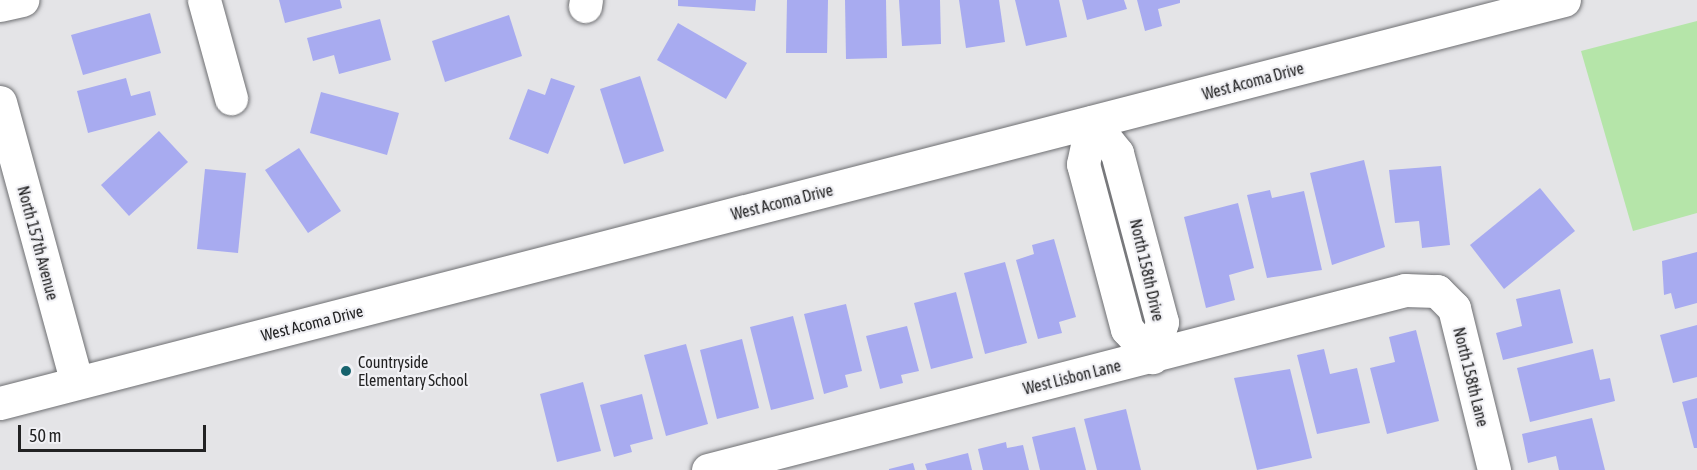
<!DOCTYPE html>
<html>
<head>
<meta charset="utf-8">
<style>
  body { margin:0 }
  #map { position:relative; width:1697px; height:470px; overflow:hidden; background:#e4e4e7; font-family:"Asap Condensed",sans-serif }
  div>[style] { position:absolute }
  .green>* { inset:0; background:#b5e5a9 }
  .building>* { inset:0; background:#a8abf0 }
  .roads { filter:drop-shadow(0 0 2px #6e6f72) drop-shadow(0 0 2px #6e6f72) }
  .minor>* { height:33px; margin:-16.5px; padding:0 16.5px; transform-origin:16.5px; border-radius:16.5px; background:#fff }
  .dots>* { width:16px; height:16px; translate:-50% -50%; box-sizing:border-box; border:3px solid #f1f1f5; border-radius:50% }
  span { translate:-50% -50%; white-space:nowrap; text-align:center; line-height:1.15; -webkit-text-stroke:4.5px #f1f1f5; paint-order:stroke }
  .street-label { font-size:16px; color:#222223 }
  .poi-label { font-size:16px; color:#222223 }
  .left { translate:0 -50%; text-align:left }
  .scale { position:absolute; left:18px; top:425px; width:188px; height:27px; box-sizing:border-box; border:3px solid #222223; border-top:0; padding-left:8px; font-size:18px; line-height:21px; white-space:nowrap; color:#222223; -webkit-text-stroke:4px #f1f1f5; paint-order:stroke }
</style>
</head>
<body>
<div id="map">
  <div class="green">
    <i style="clip-path:polygon(1697px 21px,1697px 213px,1633px 231px,1581px 51px)"></i>
  </div>
  <div class="building">
    <i style="clip-path:polygon(279px 0,340px 0,342px 8px,285px 23px)"></i>
    <i style="clip-path:polygon(678px 0,756px 0,755px 11px,678px 6px)"></i>
    <i style="clip-path:polygon(787px 0,828px 0,827px 53px,786px 53px)"></i>
    <i style="clip-path:polygon(845px 0,886px 0,887px 58px,846px 59px)"></i>
    <i style="clip-path:polygon(899px 0,940px 0,941px 44px,902px 46px)"></i>
    <i style="clip-path:polygon(959px 0,999px 0,1005px 42px,966px 48px)"></i>
    <i style="clip-path:polygon(1015px 0,1059px 0,1067px 37px,1026px 46px)"></i>
    <i style="clip-path:polygon(1082px 0,1124px 0,1127px 9px,1087px 20px)"></i>
    <i style="clip-path:polygon(1137px 0,1180px 0,1180px 3px,1158px 9px,1162px 26px,1145px 31px)"></i>
    <i style="clip-path:polygon(150px 13px,161px 53px,83px 75px,71px 35px)"></i>
    <i style="clip-path:polygon(509px 15px,522px 56px,445px 82px,432px 41px)"></i>
    <i style="clip-path:polygon(380px 19px,391px 60px,339px 74px,334px 55px,313px 61px,307px 38px)"></i>
    <i style="clip-path:polygon(678px 23px,747px 63px,726px 99px,657px 60px)"></i>
    <i style="clip-path:polygon(640px 76px,664px 151px,624px 164px,600px 89px)"></i>
    <i style="clip-path:polygon(126px 78px,131px 96px,150px 91px,156px 115px,88px 133px,77px 91px)"></i>
    <i style="clip-path:polygon(551px 78px,575px 86px,548px 154px,509px 139px,528px 89px,545px 95px)"></i>
    <i style="clip-path:polygon(321px 92px,399px 113px,387px 155px,310px 133px)"></i>
    <i style="clip-path:polygon(159px 131px,188px 162px,129px 216px,101px 185px)"></i>
    <i style="clip-path:polygon(299px 148px,341px 211px,308px 233px,265px 170px)"></i>
    <i style="clip-path:polygon(1364px 160px,1385px 247px,1332px 265px,1310px 173px)"></i>
    <i style="clip-path:polygon(1441px 166px,1450px 245px,1422px 248px,1419px 221px,1395px 223px,1389px 170px)"></i>
    <i style="clip-path:polygon(205px 169px,246px 173px,238px 253px,197px 249px)"></i>
    <i style="clip-path:polygon(1540px 188px,1575px 231px,1504px 289px,1470px 245px)"></i>
    <i style="clip-path:polygon(1270px 190px,1272px 198px,1304px 191px,1322px 270px,1267px 278px,1247px 195px)"></i>
    <i style="clip-path:polygon(1238px 203px,1254px 268px,1229px 275px,1235px 300px,1206px 308px,1184px 217px)"></i>
    <i style="clip-path:polygon(1054px 239px,1076px 317px,1059px 322px,1062px 333px,1038px 339px,1016px 260px,1034px 254px,1032px 245px)"></i>
    <i style="clip-path:polygon(1697px 252px,1697px 303px,1675px 309px,1671px 293px,1664px 295px,1662px 261px)"></i>
    <i style="clip-path:polygon(1005px 262px,1027px 343px,985px 354px,964px 273px)"></i>
    <i style="clip-path:polygon(1560px 289px,1573px 343px,1503px 360px,1496px 333px,1522px 326px,1516px 299px)"></i>
    <i style="clip-path:polygon(956px 292px,973px 358px,931px 369px,914px 303px)"></i>
    <i style="clip-path:polygon(846px 304px,862px 371px,845px 375px,848px 387px,824px 394px,804px 314px)"></i>
    <i style="clip-path:polygon(793px 316px,814px 399px,771px 410px,750px 327px)"></i>
    <i style="clip-path:polygon(1697px 325px,1697px 377px,1673px 383px,1660px 335px)"></i>
    <i style="clip-path:polygon(907px 326px,919px 371px,901px 375px,903px 383px,880px 389px,866px 336px)"></i>
    <i style="clip-path:polygon(1416px 330px,1439px 421px,1387px 434px,1370px 368px,1395px 362px,1389px 337px)"></i>
    <i style="clip-path:polygon(742px 339px,759px 408px,717px 419px,700px 350px)"></i>
    <i style="clip-path:polygon(686px 344px,708px 424px,666px 436px,644px 355px)"></i>
    <i style="clip-path:polygon(1324px 349px,1330px 374px,1357px 368px,1370px 423px,1317px 434px,1297px 355px)"></i>
    <i style="clip-path:polygon(1593px 349px,1600px 380px,1610px 378px,1615px 401px,1530px 422px,1517px 368px)"></i>
    <i style="clip-path:polygon(1290px 369px,1312px 458px,1257px 470px,1234px 378px)"></i>
    <i style="clip-path:polygon(583px 382px,601px 451px,557px 462px,540px 394px)"></i>
    <i style="clip-path:polygon(642px 394px,653px 439px,630px 445px,632px 452px,614px 457px,600px 405px)"></i>
    <i style="clip-path:polygon(1697px 398px,1697px 448px,1694px 448px,1682px 402px)"></i>
    <i style="clip-path:polygon(1126px 409px,1141px 470px,1097px 470px,1084px 419px)"></i>
    <i style="clip-path:polygon(1592px 418px,1605px 470px,1559px 470px,1556px 456px,1528px 463px,1522px 434px)"></i>
    <i style="clip-path:polygon(1075px 427px,1086px 470px,1040px 470px,1032px 437px)"></i>
    <i style="clip-path:polygon(1006px 442px,1007px 448px,1023px 445px,1029px 470px,983px 470px,978px 449px)"></i>
    <i style="clip-path:polygon(968px 453px,972px 470px,927px 470px,925px 464px)"></i>
    <i style="clip-path:polygon(913px 463px,915px 470px,889px 470px,889px 469px)"></i>
  </div>
  <div class="roads">
    <div class="minor">
      <i style="left:204px;top:0;width:102px;rotate:74.6deg"></i>
      <i style="left:0;top:5px;width:23px;rotate:-13deg"></i>
      <i style="left:585px;top:6px;width:6px;rotate:-81deg"></i>
      <i style="left:0;top:102px;width:291px;rotate:74.7deg"></i>
      <i style="left:1092px;top:122px;width:43px;rotate:102.1deg"></i>
      <i style="left:1083px;top:164px;width:171px;rotate:75.1deg"></i>
      <i style="left:1127px;top:329px;width:38px;rotate:48deg"></i>
      <i style="left:1092px;top:122px;width:40px;rotate:51deg"></i>
      <i style="left:1117px;top:153px;width:175px;rotate:75.1deg"></i>
      <i style="left:1162px;top:322px;width:36px;rotate:106deg"></i>
      <i style="left:0;top:403px;width:1615px;rotate:-14.45deg"></i>
      <i style="left:708px;top:470px;width:720px;rotate:-14.48deg"></i>
      <i style="left:1405px;top:290px;width:32px;rotate:2deg"></i>
      <i style="left:1437px;top:291px;width:24px;rotate:45deg"></i>
      <i style="left:1454px;top:308px;width:167px;rotate:76.1deg"></i>
    </div>
  </div>
  <div class="dots">
    <i style="left:346px;top:371px;background:#17636e"></i>
  </div>
  <div class="street-label">
    <span style="left:1253px;top:81px;rotate:-15deg">West Acoma Drive</span>
    <span style="left:782px;top:202px;rotate:-14deg">West Acoma Drive</span>
    <span style="left:38px;top:243px;rotate:75deg">North 157th Avenue</span>
    <span style="left:1147px;top:270px;rotate:77deg">North 158th Drive</span>
    <span style="left:312px;top:323px;rotate:-14deg">West Acoma Drive</span>
    <span style="left:1072px;top:377px;rotate:-14deg">West Lisbon Lane</span>
    <span style="left:1471px;top:377px;rotate:76deg">North 158th Lane</span>
  </div>
  <div class="poi-label">
    <span class="left" style="left:358px;top:371px">Countryside<br>Elementary School</span>
  </div>
  <div class="scale">50 m</div>
</div>
</body>
</html>
